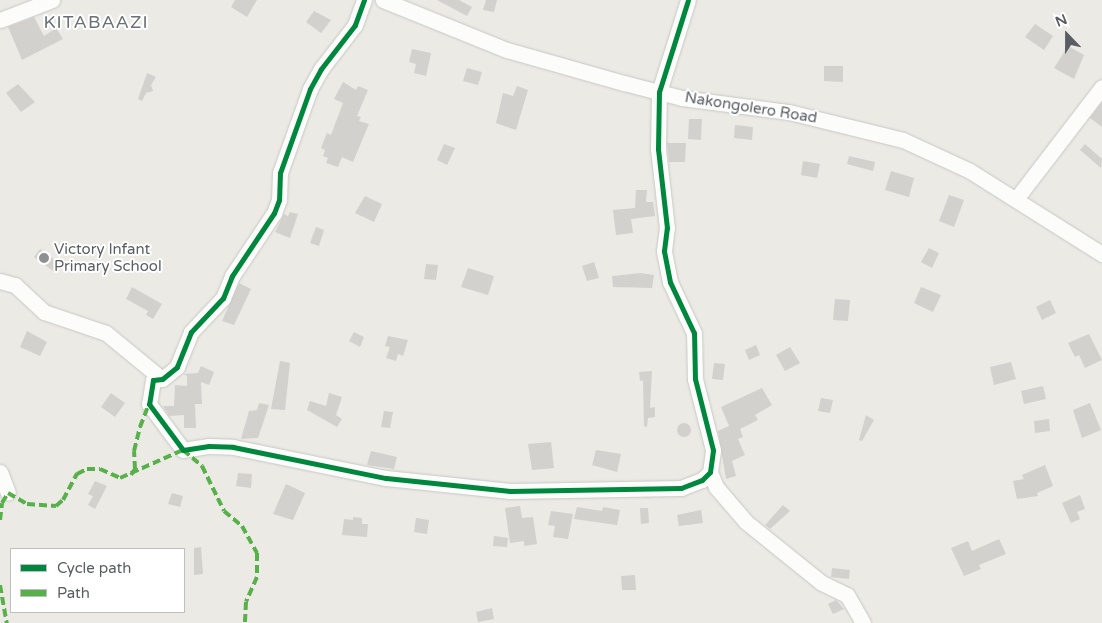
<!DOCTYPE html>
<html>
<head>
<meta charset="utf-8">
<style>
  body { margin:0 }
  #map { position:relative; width:1102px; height:623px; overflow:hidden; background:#ebeae5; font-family:"Varela Round",sans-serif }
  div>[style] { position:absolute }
  .building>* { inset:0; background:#d2d1ce }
  .round { border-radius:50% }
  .roads { filter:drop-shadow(0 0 1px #c7c7c5) drop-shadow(0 0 1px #c7c7c5) }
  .minor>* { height:15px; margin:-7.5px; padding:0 7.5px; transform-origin:7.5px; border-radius:7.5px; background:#fcfcfb }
  .quiet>* { height:4px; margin-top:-2px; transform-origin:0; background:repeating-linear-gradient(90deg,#58b04a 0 8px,transparent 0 12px) }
  .cycleway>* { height:5px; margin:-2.5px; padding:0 2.5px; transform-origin:2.5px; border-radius:2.5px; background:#00873e }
  .dots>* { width:14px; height:14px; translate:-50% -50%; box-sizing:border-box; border:2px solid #fff; border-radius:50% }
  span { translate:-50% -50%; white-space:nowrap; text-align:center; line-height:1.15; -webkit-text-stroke:4px #fff; paint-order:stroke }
  .street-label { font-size:15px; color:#5a5e63 }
  .poi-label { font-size:15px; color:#5a5e63 }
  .left { translate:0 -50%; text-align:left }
  .quarter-label { font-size:18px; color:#6b7075; letter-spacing:1px }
  .legend { position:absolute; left:10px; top:548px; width:175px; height:65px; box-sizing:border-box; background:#fff; border:1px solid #bdbfc1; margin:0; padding:6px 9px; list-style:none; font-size:15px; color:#5a5e63 }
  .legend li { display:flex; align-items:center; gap:10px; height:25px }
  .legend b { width:25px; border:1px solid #bdbfc1 }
  .north { position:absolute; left:1042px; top:10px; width:50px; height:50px; -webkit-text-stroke:4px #fff; paint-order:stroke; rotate:338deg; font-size:14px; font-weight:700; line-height:20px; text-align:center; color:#5a5e63 }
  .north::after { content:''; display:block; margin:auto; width:18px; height:22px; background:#5a5e63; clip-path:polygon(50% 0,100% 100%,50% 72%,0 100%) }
</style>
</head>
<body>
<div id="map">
  <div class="building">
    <i style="clip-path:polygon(235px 0,257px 0,247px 17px,231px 7px)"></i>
    <i style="clip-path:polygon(437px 0,459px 0,472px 7px,467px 16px)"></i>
    <i style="clip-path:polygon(486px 0,497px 0,494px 12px,483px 10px)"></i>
    <i style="clip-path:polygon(314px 11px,331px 20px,321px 33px,306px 22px)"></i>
    <i style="clip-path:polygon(34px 17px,44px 36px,56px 28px,63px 39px,22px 60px,8px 27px)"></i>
    <i style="clip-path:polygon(1035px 24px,1053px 36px,1044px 50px,1025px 37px)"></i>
    <i style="clip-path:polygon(1068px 46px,1084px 55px,1074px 79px,1054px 68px)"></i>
    <i style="clip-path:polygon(412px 49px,431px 53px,426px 76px,414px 73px,416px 64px,409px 62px)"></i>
    <i style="clip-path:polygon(824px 66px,843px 66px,843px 82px,824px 81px)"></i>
    <i style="clip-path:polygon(467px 68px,482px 72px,478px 85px,463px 81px)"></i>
    <i style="clip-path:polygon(147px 73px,156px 77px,151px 85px,153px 91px,146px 93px,142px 101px,138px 99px)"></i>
    <i style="clip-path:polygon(343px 82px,356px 90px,358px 86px,368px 90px,357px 116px,361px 117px,359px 121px,369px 124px,353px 162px,342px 157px,338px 167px,326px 163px,328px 158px,323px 156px,325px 150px,321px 148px,327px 133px,331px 135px,343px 103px,334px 99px)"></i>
    <i style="clip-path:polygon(18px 84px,35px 102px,21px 112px,6px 93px)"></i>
    <i style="clip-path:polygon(517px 86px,528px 90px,516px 130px,496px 123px,503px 93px,513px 96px)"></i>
    <i style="clip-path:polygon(1102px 102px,1102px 127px,1090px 118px)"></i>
    <i style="clip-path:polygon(689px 119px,702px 119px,701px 140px,688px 139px)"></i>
    <i style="clip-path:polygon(735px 125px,753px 127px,752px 140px,734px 138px)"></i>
    <i style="clip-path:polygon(667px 143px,686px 143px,685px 162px,669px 162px)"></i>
    <i style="clip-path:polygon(444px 144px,455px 148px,447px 165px,437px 160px)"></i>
    <i style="clip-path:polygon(1085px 144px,1102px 159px,1101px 168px,1080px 150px)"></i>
    <i style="clip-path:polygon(849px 156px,875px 162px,873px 171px,847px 164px)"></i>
    <i style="clip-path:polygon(803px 161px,820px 164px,817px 178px,801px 175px)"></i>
    <i style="clip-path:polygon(891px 171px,914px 178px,909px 197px,885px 190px)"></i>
    <i style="clip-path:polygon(636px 190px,647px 190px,646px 202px,653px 202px,655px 216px,631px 219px,633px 233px,616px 235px,613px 210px,635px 208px)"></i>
    <i style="clip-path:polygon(949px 195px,964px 200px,954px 227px,939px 221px)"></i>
    <i style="clip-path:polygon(365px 196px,382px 204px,374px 222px,355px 213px)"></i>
    <i style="clip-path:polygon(290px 212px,298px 214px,290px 238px,275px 232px,284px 214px,288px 216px)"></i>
    <i style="clip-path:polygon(316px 227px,324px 230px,319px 246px,310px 243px)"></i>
    <i style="clip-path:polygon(929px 248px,939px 253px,932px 268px,921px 262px)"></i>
    <i style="clip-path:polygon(40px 249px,62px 265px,56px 273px,34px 257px)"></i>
    <i style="clip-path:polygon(594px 262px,599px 278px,587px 281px,582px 266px)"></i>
    <i style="clip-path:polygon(426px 264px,438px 265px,436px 280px,424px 279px)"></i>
    <i style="clip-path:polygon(468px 268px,494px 276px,488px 295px,461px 287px)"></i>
    <i style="clip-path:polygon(640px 273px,654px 275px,652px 288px,613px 287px,612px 276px)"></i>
    <i style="clip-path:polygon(239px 283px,251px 289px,234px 325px,222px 321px)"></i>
    <i style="clip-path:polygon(132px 287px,162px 304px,153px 319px,146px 315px,148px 311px,126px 299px)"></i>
    <i style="clip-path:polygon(921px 287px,941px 295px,933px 312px,914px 303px)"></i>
    <i style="clip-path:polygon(835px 299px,850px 300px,848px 321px,833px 320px)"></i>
    <i style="clip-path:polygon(1050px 300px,1056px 313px,1042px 320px,1036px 307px)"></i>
    <i style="clip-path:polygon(27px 331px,47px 342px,40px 356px,20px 347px)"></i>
    <i style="clip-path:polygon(354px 332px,364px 337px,360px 347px,349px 341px)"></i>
    <i style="clip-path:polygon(1089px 334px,1102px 360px,1085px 368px,1079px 355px,1075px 357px,1068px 343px)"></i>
    <i style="clip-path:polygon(388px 336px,408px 340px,403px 356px,398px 354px,396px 361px,386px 358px,390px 347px,385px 346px)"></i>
    <i style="clip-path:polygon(756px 345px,760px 355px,749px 360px,745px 350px)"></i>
    <i style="clip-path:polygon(790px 347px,800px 363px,785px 371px,776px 355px)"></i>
    <i style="clip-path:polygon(280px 361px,290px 363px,285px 410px,271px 409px)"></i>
    <i style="clip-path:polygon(1011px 362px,1016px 379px,994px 385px,990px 367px)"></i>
    <i style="clip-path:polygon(714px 363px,725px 364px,723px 380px,712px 379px)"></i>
    <i style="clip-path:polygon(201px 366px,214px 372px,209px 385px,201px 382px,202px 404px,195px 404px,196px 428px,184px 428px,184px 415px,169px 416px,163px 406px,174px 406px,175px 385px,187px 386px,187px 376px,183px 374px,198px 373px)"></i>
    <i style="clip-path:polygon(652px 371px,650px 408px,655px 407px,655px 417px,648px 418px,647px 427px,644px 426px,643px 380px,640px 381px,639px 372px)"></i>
    <i style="clip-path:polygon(1043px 386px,1046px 399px,1024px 404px,1021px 391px)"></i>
    <i style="clip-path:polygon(762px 388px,772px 405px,755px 415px,758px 420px,740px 429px,743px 437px,738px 439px,745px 455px,732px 461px,736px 476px,726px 479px,718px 431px,729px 426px,721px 407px)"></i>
    <i style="clip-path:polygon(111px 393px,125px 403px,115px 417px,101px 407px)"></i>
    <i style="clip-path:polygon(329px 393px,342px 397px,336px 415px,342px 419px,337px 427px,307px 410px,310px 401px,326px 406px)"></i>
    <i style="clip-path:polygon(821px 398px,833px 400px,830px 413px,818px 411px)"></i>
    <i style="clip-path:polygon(259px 403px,269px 405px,258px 438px,241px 439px,249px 411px,257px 410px)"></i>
    <i style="clip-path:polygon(1090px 403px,1101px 430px,1082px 438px,1073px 410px)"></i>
    <i style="clip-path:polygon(384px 411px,393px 412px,390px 428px,381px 427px)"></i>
    <i style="clip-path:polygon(866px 415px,874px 420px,862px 441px,859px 440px)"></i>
    <i style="clip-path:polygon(1049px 419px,1050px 431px,1035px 433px,1034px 421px)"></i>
    <i class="round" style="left:677px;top:423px;width:14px;height:14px"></i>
    <i style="clip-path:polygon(551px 442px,554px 468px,532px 470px,528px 444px)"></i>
    <i style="clip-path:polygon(596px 450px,621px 454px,617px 472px,592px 465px)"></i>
    <i style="clip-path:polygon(371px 451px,397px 457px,394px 469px,367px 465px)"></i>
    <i style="clip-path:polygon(1045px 465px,1053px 486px,1037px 493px,1038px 496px,1017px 499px,1013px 481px,1024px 479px,1022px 475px)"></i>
    <i style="clip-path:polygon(238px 473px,252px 474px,251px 488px,236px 486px)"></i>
    <i style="clip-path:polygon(95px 481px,107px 486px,95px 509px,88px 505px,93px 496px,88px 494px)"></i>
    <i style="clip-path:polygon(286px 484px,305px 493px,293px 520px,273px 514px)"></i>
    <i style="clip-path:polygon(172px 493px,183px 496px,180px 507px,168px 504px)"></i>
    <i style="clip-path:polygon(1080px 495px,1085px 509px,1077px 512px,1080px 519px,1071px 523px,1062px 503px)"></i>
    <i style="clip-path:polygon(783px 505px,790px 511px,770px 529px,765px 525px)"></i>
    <i style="clip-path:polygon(520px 506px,522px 518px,533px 517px,537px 544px,524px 546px,524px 541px,510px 543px,505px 508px)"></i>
    <i style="clip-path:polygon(577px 507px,602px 511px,603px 507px,620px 510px,617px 525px,574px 519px)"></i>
    <i style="clip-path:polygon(640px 508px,648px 508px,649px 523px,641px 524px)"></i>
    <i style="clip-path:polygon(701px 510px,703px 523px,679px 526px,677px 515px)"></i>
    <i style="clip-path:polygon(551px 511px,573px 514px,568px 539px,553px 537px,555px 526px,548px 525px)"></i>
    <i style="clip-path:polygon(353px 517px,362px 518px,362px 524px,368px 524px,367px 537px,342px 535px,344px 519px,353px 520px)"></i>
    <i style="clip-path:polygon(416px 518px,429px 520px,427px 534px,414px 532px)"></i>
    <i style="clip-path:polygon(494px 536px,508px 538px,507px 547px,493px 546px)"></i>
    <i style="clip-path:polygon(999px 539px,1006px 554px,979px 565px,981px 569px,964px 576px,951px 548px,968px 541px,972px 551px)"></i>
    <i style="clip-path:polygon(201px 547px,203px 574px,194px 575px,194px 548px)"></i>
    <i style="clip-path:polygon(832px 568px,850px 570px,849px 579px,831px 577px)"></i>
    <i style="clip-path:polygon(635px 575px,636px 590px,622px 590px,621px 576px)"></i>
    <i style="clip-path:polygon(836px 600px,844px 609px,833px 614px,828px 604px)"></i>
    <i style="clip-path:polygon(492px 608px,494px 619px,478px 622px,476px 612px)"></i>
  </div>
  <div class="roads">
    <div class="minor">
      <i style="left:364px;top:0;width:27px;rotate:110deg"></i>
      <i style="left:355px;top:25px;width:56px;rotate:127.7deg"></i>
      <i style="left:321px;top:69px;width:23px;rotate:119deg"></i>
      <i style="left:310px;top:89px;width:89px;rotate:109.7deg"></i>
      <i style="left:280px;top:173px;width:27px;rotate:92deg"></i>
      <i style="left:279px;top:200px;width:14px;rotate:111deg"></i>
      <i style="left:274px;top:213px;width:76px;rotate:123.7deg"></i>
      <i style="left:232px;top:276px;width:24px;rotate:112deg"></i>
      <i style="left:223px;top:298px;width:47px;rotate:133.3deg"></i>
      <i style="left:191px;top:332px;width:38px;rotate:112deg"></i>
      <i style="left:177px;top:367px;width:19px;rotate:141deg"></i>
      <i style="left:162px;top:379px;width:9px;rotate:174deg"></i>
      <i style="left:153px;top:380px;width:24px;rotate:99deg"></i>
      <i style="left:149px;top:404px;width:57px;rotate:53.5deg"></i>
      <i style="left:183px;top:450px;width:26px;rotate:-9deg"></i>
      <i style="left:209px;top:446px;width:24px;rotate:2deg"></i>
      <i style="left:233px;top:447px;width:156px;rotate:11.5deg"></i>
      <i style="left:386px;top:478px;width:125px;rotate:6deg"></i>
      <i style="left:510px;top:491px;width:171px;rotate:-1deg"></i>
      <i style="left:681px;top:488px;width:22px;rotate:-21deg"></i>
      <i style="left:702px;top:480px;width:11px;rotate:-45deg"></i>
      <i style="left:710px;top:472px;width:22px;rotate:-82deg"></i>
      <i style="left:713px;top:450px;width:73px;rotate:-104.2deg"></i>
      <i style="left:695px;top:379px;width:46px;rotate:-91.2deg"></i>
      <i style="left:694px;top:333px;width:56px;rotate:-115.2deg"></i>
      <i style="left:670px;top:282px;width:32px;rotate:-101deg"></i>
      <i style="left:664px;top:251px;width:23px;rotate:-83deg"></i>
      <i style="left:667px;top:228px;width:80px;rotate:-96.5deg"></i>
      <i style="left:658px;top:149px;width:57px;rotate:-89deg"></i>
      <i style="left:659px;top:92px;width:96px;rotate:-72.5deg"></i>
      <i style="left:383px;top:0;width:134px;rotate:22deg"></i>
      <i style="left:507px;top:50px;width:122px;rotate:15.8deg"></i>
      <i style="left:624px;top:83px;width:60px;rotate:14.5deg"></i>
      <i style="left:682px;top:98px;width:108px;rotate:7.5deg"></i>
      <i style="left:789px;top:112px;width:117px;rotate:13.8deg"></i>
      <i style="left:903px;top:140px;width:74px;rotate:24.8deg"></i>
      <i style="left:970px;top:171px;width:156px;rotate:32.2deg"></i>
      <i style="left:0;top:20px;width:56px;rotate:-21deg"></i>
      <i style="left:1016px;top:199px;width:141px;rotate:-52.5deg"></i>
      <i style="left:0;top:281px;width:16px;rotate:15deg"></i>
      <i style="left:15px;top:285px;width:40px;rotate:43deg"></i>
      <i style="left:44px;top:312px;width:65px;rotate:18.7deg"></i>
      <i style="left:106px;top:333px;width:72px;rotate:39.4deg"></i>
      <i style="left:0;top:472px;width:22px;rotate:69deg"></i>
      <i style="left:710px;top:472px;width:16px;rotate:68deg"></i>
      <i style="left:716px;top:487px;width:46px;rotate:49.4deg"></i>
      <i style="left:746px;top:522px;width:97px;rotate:38.8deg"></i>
      <i style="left:822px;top:583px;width:28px;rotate:26deg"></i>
      <i style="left:847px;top:595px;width:32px;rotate:60deg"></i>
    </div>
  </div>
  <div class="quiet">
    <i style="left:131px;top:475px;width:7px;rotate:-56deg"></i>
    <i style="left:135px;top:469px;width:18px;rotate:-93deg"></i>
    <i style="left:134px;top:451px;width:25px;rotate:-76deg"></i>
    <i style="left:140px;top:427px;width:25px;rotate:-69deg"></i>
    <i style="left:0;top:520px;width:17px;rotate:-83deg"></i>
    <i style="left:2px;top:503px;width:12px;rotate:-59deg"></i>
    <i style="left:8px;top:493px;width:22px;rotate:30deg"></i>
    <i style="left:27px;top:504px;width:29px;rotate:4deg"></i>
    <i style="left:56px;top:506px;width:9px;rotate:-41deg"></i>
    <i style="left:63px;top:500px;width:30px;rotate:-62deg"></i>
    <i style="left:77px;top:474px;width:11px;rotate:-27deg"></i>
    <i style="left:87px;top:469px;width:13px"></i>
    <i style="left:100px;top:469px;width:22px;rotate:24deg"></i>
    <i style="left:120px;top:478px;width:69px;rotate:-24deg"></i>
    <i style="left:183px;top:450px;width:25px;rotate:40deg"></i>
    <i style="left:202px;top:466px;width:50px;rotate:63.9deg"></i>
    <i style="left:224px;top:511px;width:23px;rotate:40deg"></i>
    <i style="left:242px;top:526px;width:31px;rotate:61deg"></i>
    <i style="left:257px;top:553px;width:24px;rotate:90deg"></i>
    <i style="left:257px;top:577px;width:27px;rotate:114deg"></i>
    <i style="left:246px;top:602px;width:21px;rotate:93deg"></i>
    <i style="left:0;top:585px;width:39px;rotate:80deg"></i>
  </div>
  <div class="cycleway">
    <i style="left:364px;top:0;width:27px;rotate:110deg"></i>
    <i style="left:355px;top:25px;width:56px;rotate:127.7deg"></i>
    <i style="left:321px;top:69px;width:23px;rotate:119deg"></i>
    <i style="left:310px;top:89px;width:89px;rotate:109.7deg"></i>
    <i style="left:280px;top:173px;width:27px;rotate:92deg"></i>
    <i style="left:279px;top:200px;width:14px;rotate:111deg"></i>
    <i style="left:274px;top:213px;width:76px;rotate:123.7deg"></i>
    <i style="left:232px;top:276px;width:24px;rotate:112deg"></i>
    <i style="left:223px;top:298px;width:47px;rotate:133.3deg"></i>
    <i style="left:191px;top:332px;width:38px;rotate:112deg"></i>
    <i style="left:177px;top:367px;width:19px;rotate:141deg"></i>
    <i style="left:162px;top:379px;width:9px;rotate:174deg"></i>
    <i style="left:153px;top:380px;width:24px;rotate:99deg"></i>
    <i style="left:149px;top:404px;width:57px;rotate:53.5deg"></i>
    <i style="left:183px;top:450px;width:26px;rotate:-9deg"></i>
    <i style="left:209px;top:446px;width:24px;rotate:2deg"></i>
    <i style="left:233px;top:447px;width:156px;rotate:11.5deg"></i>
    <i style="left:386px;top:478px;width:125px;rotate:6deg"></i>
    <i style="left:510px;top:491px;width:171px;rotate:-1deg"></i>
    <i style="left:681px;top:488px;width:22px;rotate:-21deg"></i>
    <i style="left:702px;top:480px;width:11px;rotate:-45deg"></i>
    <i style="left:710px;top:472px;width:22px;rotate:-82deg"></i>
    <i style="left:713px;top:450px;width:73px;rotate:-104.2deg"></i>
    <i style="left:695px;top:379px;width:46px;rotate:-91.2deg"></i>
    <i style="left:694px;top:333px;width:56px;rotate:-115.2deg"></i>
    <i style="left:670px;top:282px;width:32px;rotate:-101deg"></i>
    <i style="left:664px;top:251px;width:23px;rotate:-83deg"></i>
    <i style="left:667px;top:228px;width:80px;rotate:-96.5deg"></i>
    <i style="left:658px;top:149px;width:57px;rotate:-89deg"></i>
    <i style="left:659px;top:92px;width:96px;rotate:-72.5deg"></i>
  </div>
  <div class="dots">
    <i style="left:44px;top:258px;background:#8d8f90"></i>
  </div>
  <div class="street-label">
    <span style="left:751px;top:108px;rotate:9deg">Nakongolero Road</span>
  </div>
  <div class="poi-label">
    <span class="left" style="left:54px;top:258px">Victory Infant<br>Primary School</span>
  </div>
  <div class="quarter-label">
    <span style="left:96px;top:22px">KITABAAZI</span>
  </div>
  <ul class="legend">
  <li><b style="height:6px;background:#00873e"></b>Cycle path</li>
  <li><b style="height:6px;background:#58b04a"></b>Path</li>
  </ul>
  <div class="north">N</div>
</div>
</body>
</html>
